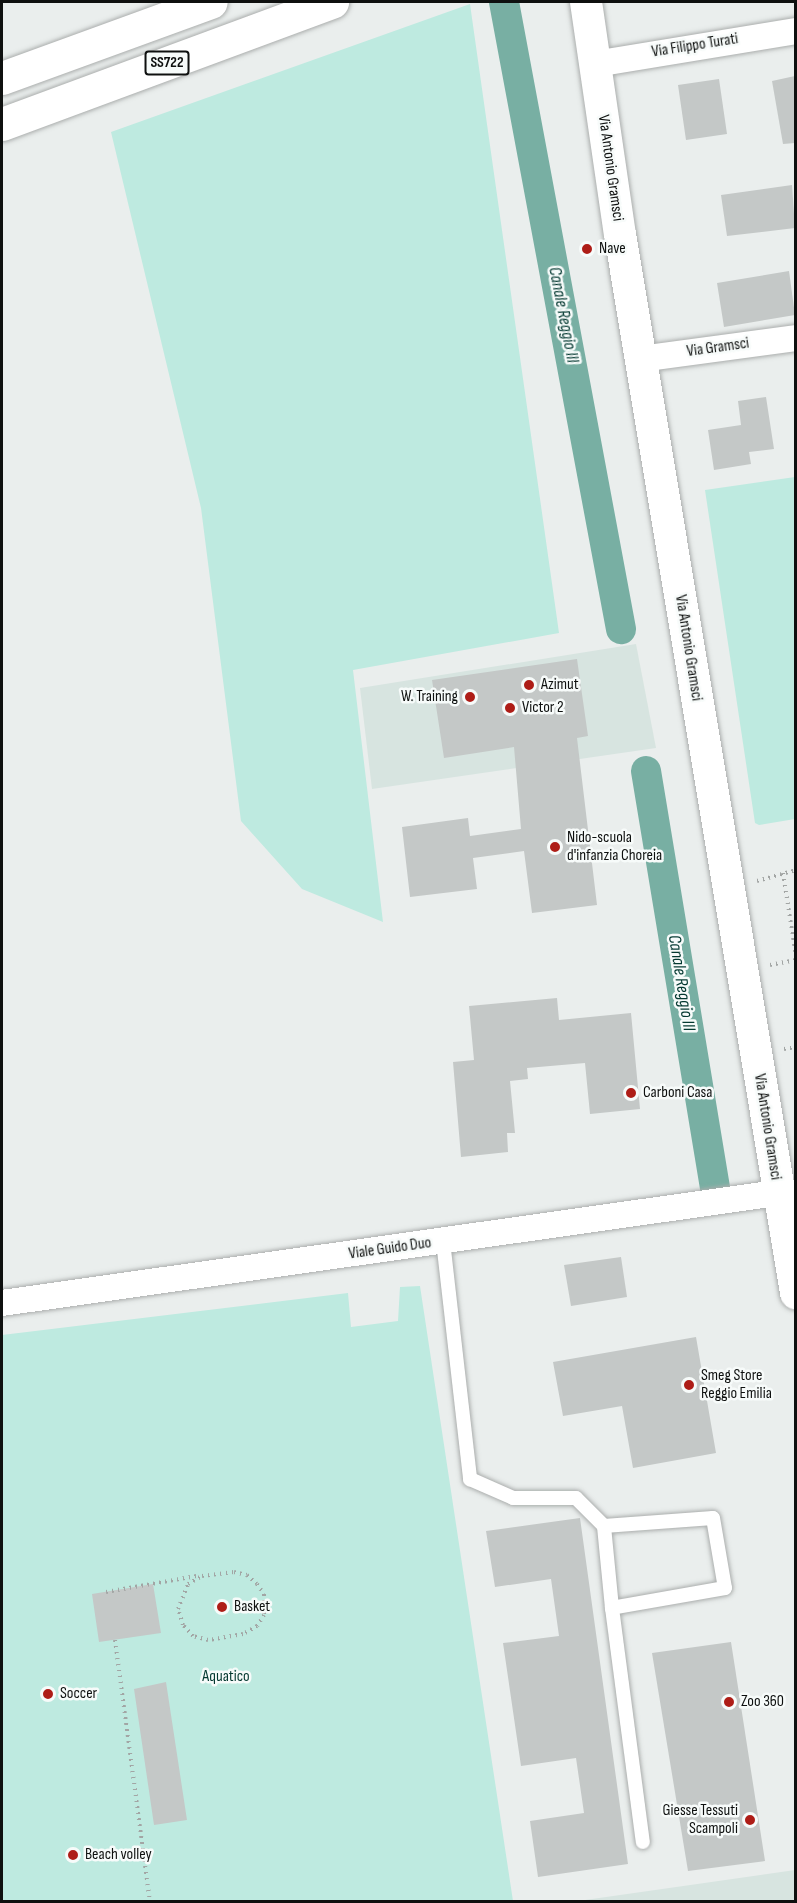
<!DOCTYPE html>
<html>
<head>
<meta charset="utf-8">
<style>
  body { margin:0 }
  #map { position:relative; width:797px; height:1903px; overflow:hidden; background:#eaeeed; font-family:"Sofia Sans Condensed",sans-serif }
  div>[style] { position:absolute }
  .built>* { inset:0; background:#d7e4e0 }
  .green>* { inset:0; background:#beeae0 }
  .canal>* { height:30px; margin:-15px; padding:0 15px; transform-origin:15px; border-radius:15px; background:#78afa3 }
  .building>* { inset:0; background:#c4c8c7 }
  .path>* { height:4px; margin-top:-2px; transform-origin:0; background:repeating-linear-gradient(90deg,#a2a5a4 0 1.5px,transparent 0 6px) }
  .roads { filter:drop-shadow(0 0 2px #abaead) drop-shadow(0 0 2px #abaead) }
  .service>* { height:14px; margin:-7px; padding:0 7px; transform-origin:7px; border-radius:7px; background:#fff }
  .minor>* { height:26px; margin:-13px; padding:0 13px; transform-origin:13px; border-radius:13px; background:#fff }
  .tertiary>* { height:32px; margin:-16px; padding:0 16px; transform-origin:16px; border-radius:16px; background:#fff }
  .trunk>* { height:33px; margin:-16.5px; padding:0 16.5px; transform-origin:16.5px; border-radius:16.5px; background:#fff }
  .dots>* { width:16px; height:16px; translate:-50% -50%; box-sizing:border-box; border:3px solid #f7fbfa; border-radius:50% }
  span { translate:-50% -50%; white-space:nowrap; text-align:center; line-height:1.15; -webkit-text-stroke:5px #f7fbfa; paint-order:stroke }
  .shield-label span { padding:2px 4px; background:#f7fbfa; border:2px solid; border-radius:4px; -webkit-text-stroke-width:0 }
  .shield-label { font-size:15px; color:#0e100f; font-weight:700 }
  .street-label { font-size:16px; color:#0e100f }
  .poi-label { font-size:16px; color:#0e100f }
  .left { translate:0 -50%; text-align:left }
  .right { translate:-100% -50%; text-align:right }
  .park-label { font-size:16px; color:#043931 }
  .water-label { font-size:18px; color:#043931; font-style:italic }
  .frame { position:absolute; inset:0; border:3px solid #0e100f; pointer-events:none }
</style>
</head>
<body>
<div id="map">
  <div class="built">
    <i style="clip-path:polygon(636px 644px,656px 748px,372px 789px,360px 688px)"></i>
    <i style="clip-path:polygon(795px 1870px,795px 1901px,578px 1901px)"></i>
  </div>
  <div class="green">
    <i style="clip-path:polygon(470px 4px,559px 633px,353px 670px,383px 922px,302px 889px,241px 821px,201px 508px,111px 132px)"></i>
    <i style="clip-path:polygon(795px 477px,795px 819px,759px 825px,755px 823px,705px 490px)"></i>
    <i style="clip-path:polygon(420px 1286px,513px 1901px,2px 1901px,2px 1335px,348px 1293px,351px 1327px,398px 1321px,400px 1287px)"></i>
  </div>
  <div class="canal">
    <i style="left:504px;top:2px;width:638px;rotate:79.43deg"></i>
    <i style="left:646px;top:771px;width:430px;rotate:80.6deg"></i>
  </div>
  <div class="building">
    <i style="clip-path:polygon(795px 76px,795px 143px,783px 144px,772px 81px)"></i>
    <i style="clip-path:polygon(719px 79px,727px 134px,686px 140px,678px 85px)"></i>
    <i style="clip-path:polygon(792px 185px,795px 228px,727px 236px,721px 195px)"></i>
    <i style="clip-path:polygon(789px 271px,795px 315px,724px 327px,717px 283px)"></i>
    <i style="clip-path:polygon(766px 397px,774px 449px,749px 452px,751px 464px,714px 470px,708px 430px,741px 425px,738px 401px)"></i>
    <i style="clip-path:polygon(577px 659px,588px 736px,577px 738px,597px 905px,532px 913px,524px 851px,473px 858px,477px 889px,410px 897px,402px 827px,468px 818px,470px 836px,521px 829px,514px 747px,444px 758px,432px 680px)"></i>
    <i style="clip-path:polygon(557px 998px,559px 1020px,631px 1013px,640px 1109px,590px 1114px,585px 1063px,527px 1068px,528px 1079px,510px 1081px,515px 1133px,507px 1133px,508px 1152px,461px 1157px,453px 1062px,474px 1060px,469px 1006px)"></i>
    <i style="clip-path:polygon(621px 1257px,627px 1297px,571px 1306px,564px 1265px)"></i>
    <i style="clip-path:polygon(696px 1337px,716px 1453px,633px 1468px,622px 1406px,563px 1416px,553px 1362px)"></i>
    <i style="clip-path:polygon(580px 1518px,628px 1864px,538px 1877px,530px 1821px,584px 1813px,576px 1758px,521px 1766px,503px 1643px,559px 1636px,551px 1579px,495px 1587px,486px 1531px)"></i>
    <i style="clip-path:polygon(153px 1584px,161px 1633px,99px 1642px,92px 1594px)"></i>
    <i style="clip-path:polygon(731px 1642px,765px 1861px,688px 1871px,652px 1653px)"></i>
    <i style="clip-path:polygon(166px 1682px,187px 1820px,154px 1825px,134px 1689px)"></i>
  </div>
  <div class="path">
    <i style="left:783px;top:873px;width:84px;rotate:81.1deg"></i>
    <i style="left:757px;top:881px;width:41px;rotate:-15.8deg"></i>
    <i style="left:770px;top:965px;width:26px;rotate:-11deg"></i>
    <i style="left:784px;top:1049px;width:12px;rotate:-9deg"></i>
    <i style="left:234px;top:1572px;width:13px;rotate:13deg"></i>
    <i style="left:247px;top:1575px;width:13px;rotate:42deg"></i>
    <i style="left:257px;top:1584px;width:12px;rotate:55deg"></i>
    <i style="left:264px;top:1594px;width:21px;rotate:90deg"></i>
    <i style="left:264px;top:1615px;width:13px;rotate:122deg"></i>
    <i style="left:257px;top:1626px;width:16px;rotate:150deg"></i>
    <i style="left:243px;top:1634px;width:36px;rotate:170deg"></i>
    <i style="left:208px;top:1640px;width:16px;rotate:-165deg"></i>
    <i style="left:193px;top:1636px;width:15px;rotate:-132deg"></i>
    <i style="left:183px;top:1625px;width:17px;rotate:-107deg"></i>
    <i style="left:178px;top:1609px;width:27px;rotate:-68deg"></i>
    <i style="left:188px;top:1584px;width:16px;rotate:-30deg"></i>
    <i style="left:202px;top:1576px;width:32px;rotate:-7deg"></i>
    <i style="left:106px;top:1592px;width:92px;rotate:-10deg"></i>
    <i style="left:115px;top:1640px;width:264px;rotate:82.4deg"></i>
  </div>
  <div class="roads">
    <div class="service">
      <i style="left:443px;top:1241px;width:240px;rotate:83.5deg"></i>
      <i style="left:470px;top:1479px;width:47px;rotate:23.8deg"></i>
      <i style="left:513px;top:1498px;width:63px"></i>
      <i style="left:576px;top:1498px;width:40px;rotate:45deg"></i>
      <i style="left:604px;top:1526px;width:109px;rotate:-4.2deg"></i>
      <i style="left:713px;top:1518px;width:71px;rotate:80.3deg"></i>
      <i style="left:725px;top:1588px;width:115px;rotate:170deg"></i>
      <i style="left:612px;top:1608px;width:82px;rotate:-95.6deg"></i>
      <i style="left:612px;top:1608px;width:236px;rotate:82.5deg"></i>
    </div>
    <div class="minor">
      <i style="left:595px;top:64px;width:204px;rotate:-9.3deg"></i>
      <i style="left:641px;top:359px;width:156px;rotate:-7.7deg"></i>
      <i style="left:2px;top:1303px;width:783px;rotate:-8.08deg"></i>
    </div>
    <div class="tertiary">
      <i style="left:586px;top:2px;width:234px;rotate:81.7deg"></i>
      <i style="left:620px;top:234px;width:1074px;rotate:80.56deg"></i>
    </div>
    <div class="trunk">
      <i style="left:2px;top:78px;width:222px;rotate:-20deg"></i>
      <i style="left:2px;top:124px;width:352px;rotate:-20.3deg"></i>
    </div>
  </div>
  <div class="dots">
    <i style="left:587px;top:249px;background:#ae1d17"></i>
    <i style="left:529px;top:685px;background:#ae1d17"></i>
    <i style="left:470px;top:697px;background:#ae1d17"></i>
    <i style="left:510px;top:708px;background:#ae1d17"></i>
    <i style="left:555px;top:847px;background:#ae1d17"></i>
    <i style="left:631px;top:1093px;background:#ae1d17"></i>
    <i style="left:689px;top:1385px;background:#ae1d17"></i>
    <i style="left:222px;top:1607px;background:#ae1d17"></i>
    <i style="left:48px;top:1694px;background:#ae1d17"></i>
    <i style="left:729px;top:1702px;background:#ae1d17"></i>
    <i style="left:750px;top:1820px;background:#ae1d17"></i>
    <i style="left:73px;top:1855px;background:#ae1d17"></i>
  </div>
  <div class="shield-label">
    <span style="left:167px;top:63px">SS722</span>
  </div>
  <div class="street-label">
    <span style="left:695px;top:46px;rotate:-9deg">Via Filippo Turati</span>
    <span style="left:610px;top:168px;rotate:82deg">Via Antonio Gramsci</span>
    <span style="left:718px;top:348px;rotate:-8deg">Via Gramsci</span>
    <span style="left:688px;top:648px;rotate:81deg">Via Antonio Gramsci</span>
    <span style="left:767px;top:1127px;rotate:81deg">Via Antonio Gramsci</span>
    <span style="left:390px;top:1249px;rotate:-8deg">Viale Guido Duo</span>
  </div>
  <div class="poi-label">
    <span class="left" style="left:599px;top:249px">Nave</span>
    <span class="left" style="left:541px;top:685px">Azimut</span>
    <span class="right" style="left:458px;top:697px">W. Training</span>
    <span class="left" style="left:522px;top:708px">Victor 2</span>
    <span class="left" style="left:567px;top:847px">Nido-scuola<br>d'infanzia Choreia</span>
    <span class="left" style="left:643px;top:1093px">Carboni Casa</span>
    <span class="left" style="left:701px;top:1385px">Smeg Store<br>Reggio Emilia</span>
    <span class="left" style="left:234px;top:1607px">Basket</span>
    <span class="left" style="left:60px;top:1694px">Soccer</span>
    <span class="left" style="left:741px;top:1702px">Zoo 360</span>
    <span class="right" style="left:738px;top:1820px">Giesse Tessuti<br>Scampoli</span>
    <span class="left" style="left:85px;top:1855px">Beach volley</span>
  </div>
  <div class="park-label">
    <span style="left:226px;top:1677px">Aquatico</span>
  </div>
  <div class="water-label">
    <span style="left:563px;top:315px;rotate:79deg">Canale Reggio III</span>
    <span style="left:681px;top:983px;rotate:81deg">Canale Reggio III</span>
  </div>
  <div class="frame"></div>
</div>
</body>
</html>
